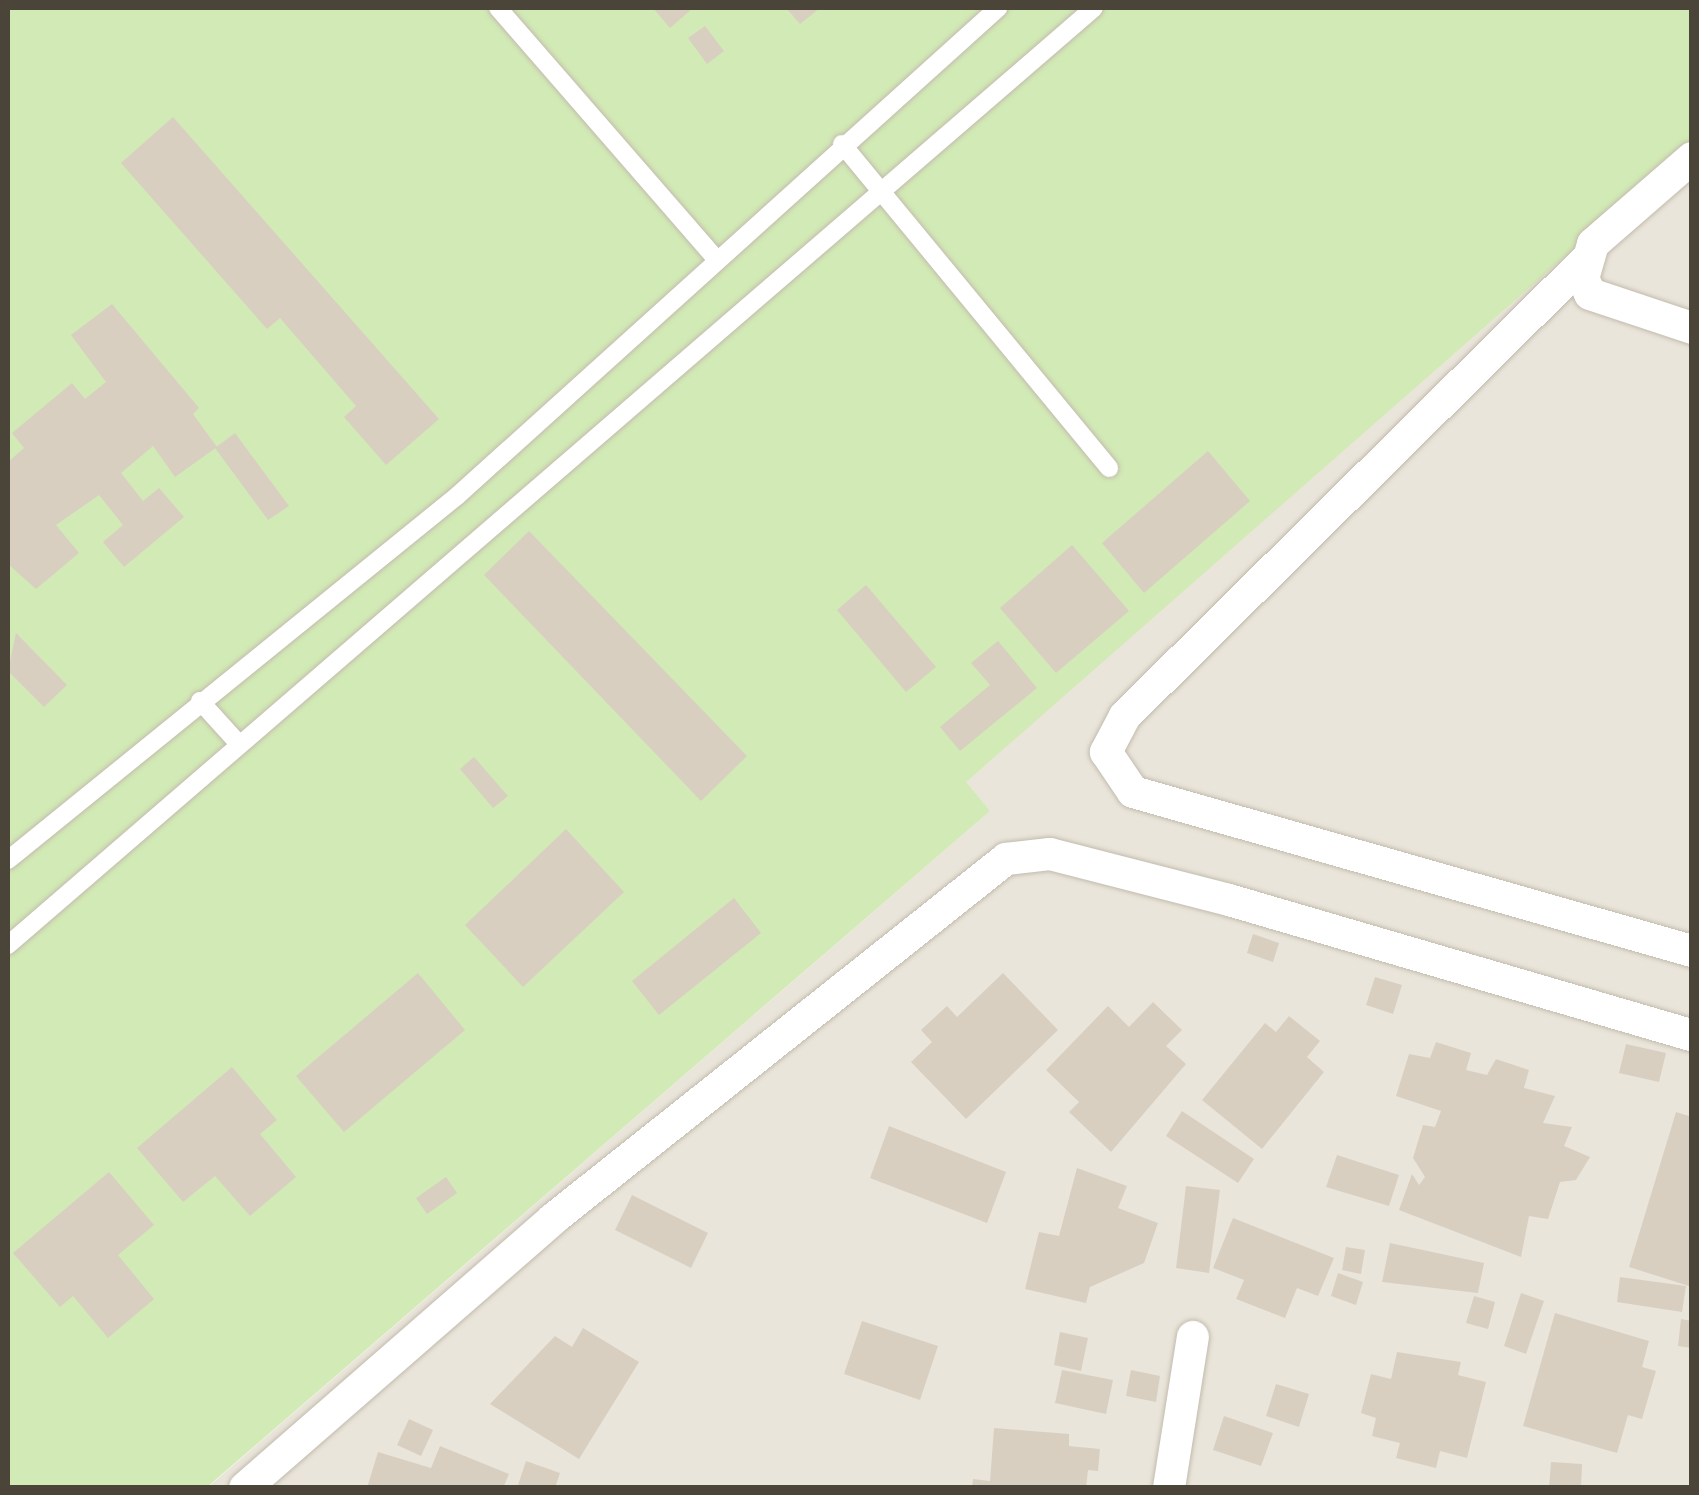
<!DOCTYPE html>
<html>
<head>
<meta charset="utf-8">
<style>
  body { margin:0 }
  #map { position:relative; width:1699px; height:1495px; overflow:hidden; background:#f6f3ec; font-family:Rubik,sans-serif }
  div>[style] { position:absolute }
  .residential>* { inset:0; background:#eae5da }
  .green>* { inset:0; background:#d2eab5 }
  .building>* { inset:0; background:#d8cfc1 }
  .roads { filter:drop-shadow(0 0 2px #c2bbae) drop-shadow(0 0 2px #c2bbae) }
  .service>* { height:18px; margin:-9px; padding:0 9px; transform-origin:9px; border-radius:9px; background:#fff }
  .minor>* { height:32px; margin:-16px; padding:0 16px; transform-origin:16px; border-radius:16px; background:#fff }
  span { translate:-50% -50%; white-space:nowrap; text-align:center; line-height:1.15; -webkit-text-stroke:9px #fff; paint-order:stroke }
  .frame { position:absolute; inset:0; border:10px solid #4b4439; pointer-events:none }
</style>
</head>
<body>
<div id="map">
  <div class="residential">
    <i style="clip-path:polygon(1691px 146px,1691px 1487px,207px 1488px,990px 811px,965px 782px)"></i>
  </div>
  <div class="green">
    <i style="clip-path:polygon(8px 8px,1691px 8px,1691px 146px,966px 782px,990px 811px,207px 1487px,8px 1488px)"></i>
  </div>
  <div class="building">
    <i style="clip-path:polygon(653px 8px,693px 8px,670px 28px)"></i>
    <i style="clip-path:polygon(786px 8px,820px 8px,800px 24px)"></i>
    <i style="clip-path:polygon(705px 26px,724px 51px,707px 64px,688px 38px)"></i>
    <i style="clip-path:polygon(173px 117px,439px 419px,386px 465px,344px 417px,356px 406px,280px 318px,267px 329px,121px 163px)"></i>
    <i style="clip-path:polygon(112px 304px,199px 408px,193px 414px,217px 447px,175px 477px,153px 446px,121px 473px,143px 501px,159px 488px,184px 517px,124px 567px,103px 542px,123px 525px,99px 495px,56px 525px,79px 553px,36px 589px,8px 564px,8px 462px,24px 448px,12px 433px,72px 383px,85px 399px,106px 382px,71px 335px)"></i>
    <i style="clip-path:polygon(235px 433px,289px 506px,268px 520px,215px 448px)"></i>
    <i style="clip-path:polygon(1208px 451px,1250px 501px,1144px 593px,1102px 543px)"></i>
    <i style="clip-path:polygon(529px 531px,747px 756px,701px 801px,484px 575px)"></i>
    <i style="clip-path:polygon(1072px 545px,1129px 611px,1056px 673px,1000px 608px)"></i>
    <i style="clip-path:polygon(866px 585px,936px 667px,906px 692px,837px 610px)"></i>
    <i style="clip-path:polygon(16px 633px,67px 685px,44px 707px,8px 671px)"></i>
    <i style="clip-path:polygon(998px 641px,1037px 688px,960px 751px,940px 727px,990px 685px,971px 663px)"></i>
    <i style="clip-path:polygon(474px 757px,508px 796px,493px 808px,460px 769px)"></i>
    <i style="clip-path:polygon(566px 829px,624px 892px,523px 987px,465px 925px)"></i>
    <i style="clip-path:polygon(734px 898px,761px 933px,659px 1015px,632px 981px)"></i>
    <i style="clip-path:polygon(1253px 934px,1279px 943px,1273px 962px,1247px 953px)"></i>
    <i style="clip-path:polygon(418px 973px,465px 1030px,344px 1132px,296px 1076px)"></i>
    <i style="clip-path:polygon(1003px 973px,1058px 1030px,966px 1119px,911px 1062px,932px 1042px,921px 1030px,947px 1006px,957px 1017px)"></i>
    <i style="clip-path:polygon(1375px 977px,1402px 985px,1393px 1014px,1366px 1005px)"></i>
    <i style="clip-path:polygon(1153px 1002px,1182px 1030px,1166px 1046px,1186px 1064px,1111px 1152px,1069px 1112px,1079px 1102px,1046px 1070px,1108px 1006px,1129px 1027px)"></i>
    <i style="clip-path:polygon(1289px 1016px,1320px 1041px,1307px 1057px,1324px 1072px,1262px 1149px,1202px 1100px,1265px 1023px,1276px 1032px)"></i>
    <i style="clip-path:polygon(1436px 1042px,1471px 1053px,1466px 1070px,1487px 1075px,1496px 1059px,1529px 1070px,1524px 1088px,1555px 1096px,1543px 1123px,1572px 1127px,1564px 1146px,1590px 1157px,1576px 1180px,1560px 1182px,1548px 1219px,1529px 1216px,1521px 1257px,1399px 1210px,1412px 1174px,1419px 1185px,1425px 1177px,1413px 1158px,1423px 1125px,1435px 1127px,1441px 1111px,1396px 1096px,1409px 1054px,1430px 1058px)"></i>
    <i style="clip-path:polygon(1626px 1044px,1666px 1053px,1659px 1082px,1619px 1073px)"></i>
    <i style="clip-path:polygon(232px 1067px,277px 1120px,260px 1134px,296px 1177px,250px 1216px,215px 1176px,183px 1202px,137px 1148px)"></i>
    <i style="clip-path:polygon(1182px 1111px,1254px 1159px,1238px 1183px,1166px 1136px)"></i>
    <i style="clip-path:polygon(1676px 1112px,1692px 1117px,1692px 1287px,1629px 1267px)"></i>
    <i style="clip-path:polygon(889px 1126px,1006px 1172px,987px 1223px,870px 1178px)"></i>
    <i style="clip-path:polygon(1337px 1155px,1399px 1175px,1389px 1206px,1326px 1187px)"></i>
    <i style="clip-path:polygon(1077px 1168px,1127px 1186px,1118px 1208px,1158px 1223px,1144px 1263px,1090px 1287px,1086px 1303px,1025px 1289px,1039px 1232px,1059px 1236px)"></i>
    <i style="clip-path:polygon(109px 1172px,154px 1225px,118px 1255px,154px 1299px,108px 1338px,73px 1296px,60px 1307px,13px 1253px)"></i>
    <i style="clip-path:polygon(446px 1177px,457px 1193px,427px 1214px,416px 1198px)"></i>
    <i style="clip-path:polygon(1186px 1186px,1220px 1190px,1209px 1273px,1176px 1268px)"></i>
    <i style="clip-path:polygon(632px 1195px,708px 1233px,691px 1268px,615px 1230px)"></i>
    <i style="clip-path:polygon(1233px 1218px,1334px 1258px,1318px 1296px,1297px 1288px,1285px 1318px,1236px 1299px,1244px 1280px,1213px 1268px)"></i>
    <i style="clip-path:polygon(1390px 1243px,1484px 1263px,1478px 1293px,1382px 1282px)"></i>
    <i style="clip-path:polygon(1346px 1247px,1365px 1250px,1361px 1274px,1342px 1270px)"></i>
    <i style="clip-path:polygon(1338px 1273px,1363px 1282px,1356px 1305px,1331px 1296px)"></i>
    <i style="clip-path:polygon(1620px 1277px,1686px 1286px,1682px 1312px,1617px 1302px)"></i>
    <i style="clip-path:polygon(1521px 1293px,1544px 1301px,1526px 1354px,1504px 1346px)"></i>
    <i style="clip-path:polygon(1474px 1296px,1495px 1302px,1488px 1329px,1466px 1323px)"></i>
    <i style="clip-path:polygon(1555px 1313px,1649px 1341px,1642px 1367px,1656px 1371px,1642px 1419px,1628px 1415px,1617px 1453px,1523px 1426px)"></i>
    <i style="clip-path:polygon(1681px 1319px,1692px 1321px,1692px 1348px,1678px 1346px)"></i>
    <i style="clip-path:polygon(862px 1321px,938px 1346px,920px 1400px,844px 1374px)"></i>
    <i style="clip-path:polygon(583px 1328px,639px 1362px,579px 1459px,490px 1404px,555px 1336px,572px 1347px)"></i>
    <i style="clip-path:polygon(1060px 1332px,1088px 1338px,1081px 1371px,1054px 1365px)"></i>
    <i style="clip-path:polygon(1397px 1352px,1461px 1362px,1458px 1375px,1486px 1382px,1467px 1458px,1440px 1451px,1436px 1468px,1396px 1458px,1400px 1443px,1372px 1436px,1376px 1418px,1361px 1413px,1371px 1374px,1391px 1379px)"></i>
    <i style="clip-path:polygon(1062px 1370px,1113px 1380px,1106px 1414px,1055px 1403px)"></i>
    <i style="clip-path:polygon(1131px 1370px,1160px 1376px,1156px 1402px,1126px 1396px)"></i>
    <i style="clip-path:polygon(1276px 1384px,1309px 1394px,1299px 1427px,1266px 1416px)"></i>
    <i style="clip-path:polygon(1224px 1416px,1273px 1433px,1261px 1466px,1213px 1450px)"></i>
    <i style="clip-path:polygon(409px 1419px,433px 1430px,421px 1456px,397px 1445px)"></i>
    <i style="clip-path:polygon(994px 1428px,1069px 1434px,1069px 1446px,1100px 1449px,1098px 1471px,1088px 1470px,1086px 1488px,972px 1488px,973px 1479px,990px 1481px)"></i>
    <i style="clip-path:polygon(440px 1446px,509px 1474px,503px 1488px,367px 1488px,378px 1452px,431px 1468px)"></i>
    <i style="clip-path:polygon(526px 1461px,560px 1473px,555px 1488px,517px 1488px)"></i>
    <i style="clip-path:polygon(1551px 1462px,1582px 1464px,1581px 1488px,1549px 1488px)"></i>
  </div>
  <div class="roads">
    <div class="service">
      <i style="left:498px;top:8px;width:332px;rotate:49deg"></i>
      <i style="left:842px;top:144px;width:420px;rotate:50.5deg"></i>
      <i style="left:200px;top:701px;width:58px;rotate:47.8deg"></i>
      <i style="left:8px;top:860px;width:578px;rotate:-39.03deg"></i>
      <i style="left:457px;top:496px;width:729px;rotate:-42.05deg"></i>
      <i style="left:8px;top:945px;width:1434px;rotate:-40.79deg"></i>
    </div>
    <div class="minor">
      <i style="left:1692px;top:158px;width:131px;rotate:139deg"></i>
      <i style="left:1593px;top:244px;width:35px;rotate:106deg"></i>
      <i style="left:1583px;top:278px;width:17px;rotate:66deg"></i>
      <i style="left:1590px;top:294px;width:108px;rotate:18.4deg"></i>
      <i style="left:1587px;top:259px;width:650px;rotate:135.31deg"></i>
      <i style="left:1125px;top:716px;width:41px;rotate:117.8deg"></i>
      <i style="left:1106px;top:752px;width:48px;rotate:56deg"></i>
      <i style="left:1133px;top:792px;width:581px;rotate:15.88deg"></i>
      <i style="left:245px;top:1488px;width:409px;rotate:-41.1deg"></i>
      <i style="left:553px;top:1219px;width:579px;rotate:-38.47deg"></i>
      <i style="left:1006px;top:859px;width:44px;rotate:-6.5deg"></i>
      <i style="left:1050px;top:854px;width:185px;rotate:14.4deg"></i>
      <i style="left:1229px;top:900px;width:482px;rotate:16.3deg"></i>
      <i style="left:1169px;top:1488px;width:153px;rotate:-81deg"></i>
    </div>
  </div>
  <div class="frame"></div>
</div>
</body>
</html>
